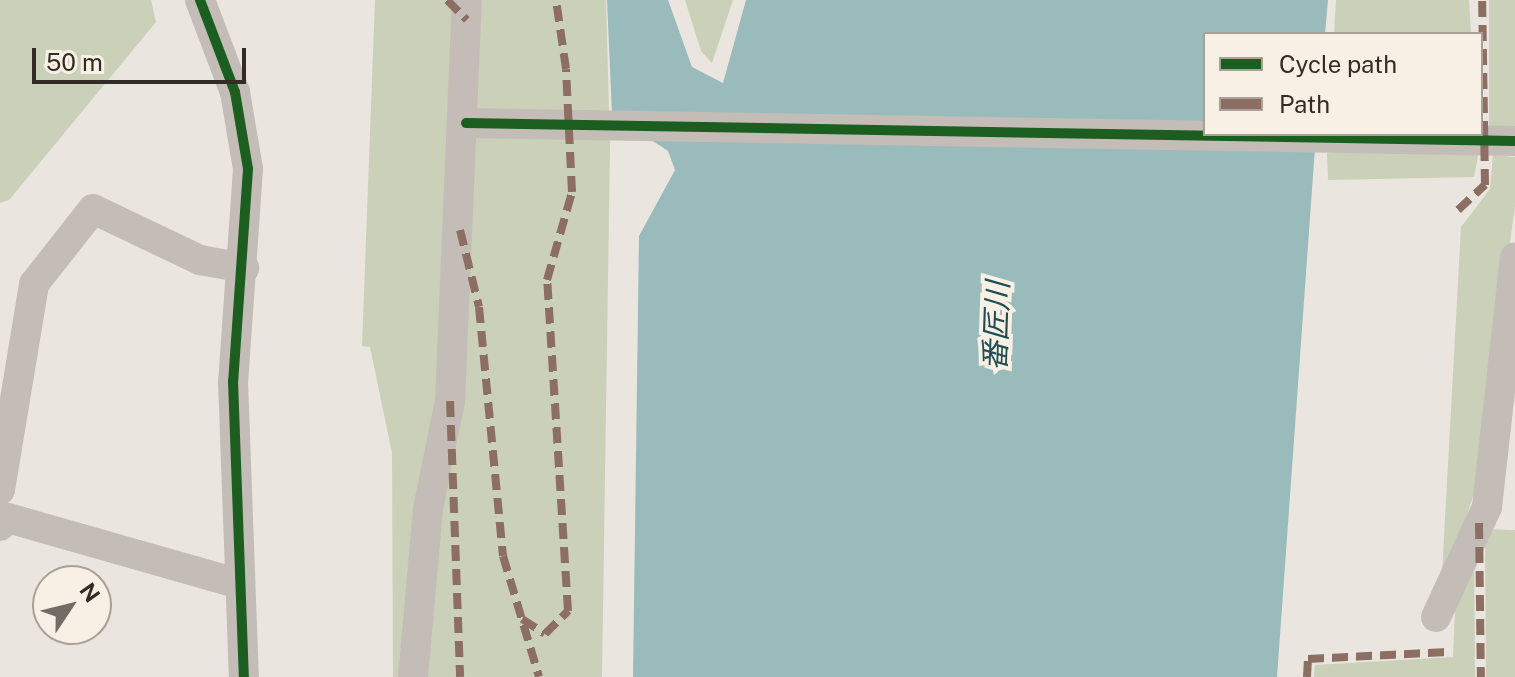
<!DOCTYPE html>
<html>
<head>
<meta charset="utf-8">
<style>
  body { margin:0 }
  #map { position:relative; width:1515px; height:677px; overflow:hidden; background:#eae5de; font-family:"Public Sans","Noto Sans JP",sans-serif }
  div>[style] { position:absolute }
  .green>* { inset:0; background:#cbd0b8 }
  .water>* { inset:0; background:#9abbbb }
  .minor>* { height:30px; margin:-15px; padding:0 15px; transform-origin:15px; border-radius:15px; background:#c4bdb7 }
  .quiet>* { height:8px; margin-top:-4px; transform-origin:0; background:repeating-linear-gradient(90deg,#8d6e63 0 16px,transparent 0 24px) }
  .cycleway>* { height:10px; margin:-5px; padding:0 5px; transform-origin:5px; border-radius:5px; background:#1b5e20 }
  span { translate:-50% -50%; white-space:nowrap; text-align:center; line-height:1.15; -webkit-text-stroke:8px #f8f0e4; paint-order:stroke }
  .water-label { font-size:30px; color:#1d4e53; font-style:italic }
  .legend { position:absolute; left:1203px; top:32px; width:280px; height:104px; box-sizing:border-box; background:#f8f0e4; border:2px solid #a9a198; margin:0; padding:10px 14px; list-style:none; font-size:24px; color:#332b26 }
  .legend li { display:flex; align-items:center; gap:16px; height:40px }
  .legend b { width:40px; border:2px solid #a9a198 }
  .north { position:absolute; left:32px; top:565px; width:80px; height:80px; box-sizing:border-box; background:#f8f0e4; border:2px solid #a9a198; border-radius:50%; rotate:55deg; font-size:22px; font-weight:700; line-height:32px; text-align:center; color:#332b26 }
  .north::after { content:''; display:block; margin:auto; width:28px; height:36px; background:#736c66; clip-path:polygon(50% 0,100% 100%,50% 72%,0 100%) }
  .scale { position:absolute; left:32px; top:48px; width:214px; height:36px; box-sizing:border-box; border:4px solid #332b26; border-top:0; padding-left:10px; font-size:24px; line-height:28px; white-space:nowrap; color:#332b26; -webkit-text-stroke:6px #f8f0e4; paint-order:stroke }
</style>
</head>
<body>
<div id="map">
  <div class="green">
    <i style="clip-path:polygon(0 0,151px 0,156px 22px,9px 200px,0 203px)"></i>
    <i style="clip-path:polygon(375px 0,606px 0,610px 146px,602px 677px,393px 677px,392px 453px,370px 347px,362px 346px)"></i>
    <i style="clip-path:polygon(685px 0,733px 0,712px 63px,701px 51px)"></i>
    <i style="clip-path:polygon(1336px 0,1469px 0,1471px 34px,1334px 34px)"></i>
    <i style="clip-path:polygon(1489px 0,1515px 0,1515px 134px,1489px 134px)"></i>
    <i style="clip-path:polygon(1479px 151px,1474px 177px,1328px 180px,1327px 153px)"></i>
    <i style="clip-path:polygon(1493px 155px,1515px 157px,1515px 206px,1477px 485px,1441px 592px,1461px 227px,1490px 189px)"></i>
    <i style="clip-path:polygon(1485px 529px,1515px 530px,1515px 677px,1486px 677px)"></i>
    <i style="clip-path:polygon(1474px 546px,1475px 677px,1314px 677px,1315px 665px,1453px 657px,1455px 610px)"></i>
  </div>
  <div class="water">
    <i style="clip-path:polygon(607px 0,668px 0,692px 67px,723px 83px,746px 0,1328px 0,1325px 34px,1205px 34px,1205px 134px,1316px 134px,1277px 677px,633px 677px,639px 236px,675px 170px,668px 151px,612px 114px)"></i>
  </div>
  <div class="minor">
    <i style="left:200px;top:0;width:98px;rotate:69.2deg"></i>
    <i style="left:235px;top:92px;width:78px;rotate:80.4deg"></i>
    <i style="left:248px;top:169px;width:213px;rotate:94deg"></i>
    <i style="left:233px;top:381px;width:296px;rotate:87.9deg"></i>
    <i style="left:466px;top:123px;width:1049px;rotate:0.98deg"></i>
    <i style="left:0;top:490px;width:209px;rotate:-80.6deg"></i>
    <i style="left:34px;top:284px;width:95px;rotate:-51.8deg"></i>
    <i style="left:93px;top:209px;width:119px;rotate:25.5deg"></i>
    <i style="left:200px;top:260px;width:45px;rotate:10.3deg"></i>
    <i style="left:0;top:526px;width:11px;rotate:-45deg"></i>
    <i style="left:8px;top:518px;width:241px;rotate:15.9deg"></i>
    <i style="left:1436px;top:617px;width:121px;rotate:-65.1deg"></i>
    <i style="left:1487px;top:507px;width:251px;rotate:-83.6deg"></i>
    <i style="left:413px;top:677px;width:169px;rotate:-84.9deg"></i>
    <i style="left:428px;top:509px;width:110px;rotate:-78.5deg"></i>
    <i style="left:450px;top:401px;width:401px;rotate:-87.6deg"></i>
  </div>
  <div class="quiet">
    <i style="left:447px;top:0;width:28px;rotate:45deg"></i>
    <i style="left:1458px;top:210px;width:37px;rotate:-43deg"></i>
    <i style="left:1485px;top:185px;width:185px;rotate:-90.9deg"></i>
    <i style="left:460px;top:230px;width:79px;rotate:76.1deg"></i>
    <i style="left:479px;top:307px;width:250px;rotate:84.5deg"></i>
    <i style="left:503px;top:556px;width:126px;rotate:73.4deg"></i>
    <i style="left:450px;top:401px;width:276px;rotate:87.9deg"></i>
    <i style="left:1479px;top:523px;width:154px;rotate:89.3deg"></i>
    <i style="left:522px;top:619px;width:27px;rotate:33deg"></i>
    <i style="left:545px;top:634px;width:33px;rotate:-45deg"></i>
    <i style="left:568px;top:611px;width:332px;rotate:-93.6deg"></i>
    <i style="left:547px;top:280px;width:91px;rotate:-74.1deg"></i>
    <i style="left:572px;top:192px;width:123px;rotate:-92.8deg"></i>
    <i style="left:566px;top:69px;width:70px;rotate:-98.2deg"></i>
    <i style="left:1307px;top:677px;width:18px;rotate:-87deg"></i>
    <i style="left:1308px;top:659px;width:140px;rotate:-2.9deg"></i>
  </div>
  <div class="cycleway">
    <i style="left:200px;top:0;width:98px;rotate:69.2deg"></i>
    <i style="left:235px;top:92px;width:78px;rotate:80.4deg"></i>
    <i style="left:248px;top:169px;width:213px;rotate:94deg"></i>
    <i style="left:233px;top:381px;width:296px;rotate:87.9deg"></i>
    <i style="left:466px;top:123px;width:1049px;rotate:0.98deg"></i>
  </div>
  <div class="water-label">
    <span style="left:996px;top:326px;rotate:-88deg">番匠川</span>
  </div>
  <ul class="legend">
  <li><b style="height:10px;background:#1b5e20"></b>Cycle path</li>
  <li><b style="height:10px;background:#8d6e63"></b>Path</li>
  </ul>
  <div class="north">N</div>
  <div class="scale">50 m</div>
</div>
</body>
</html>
